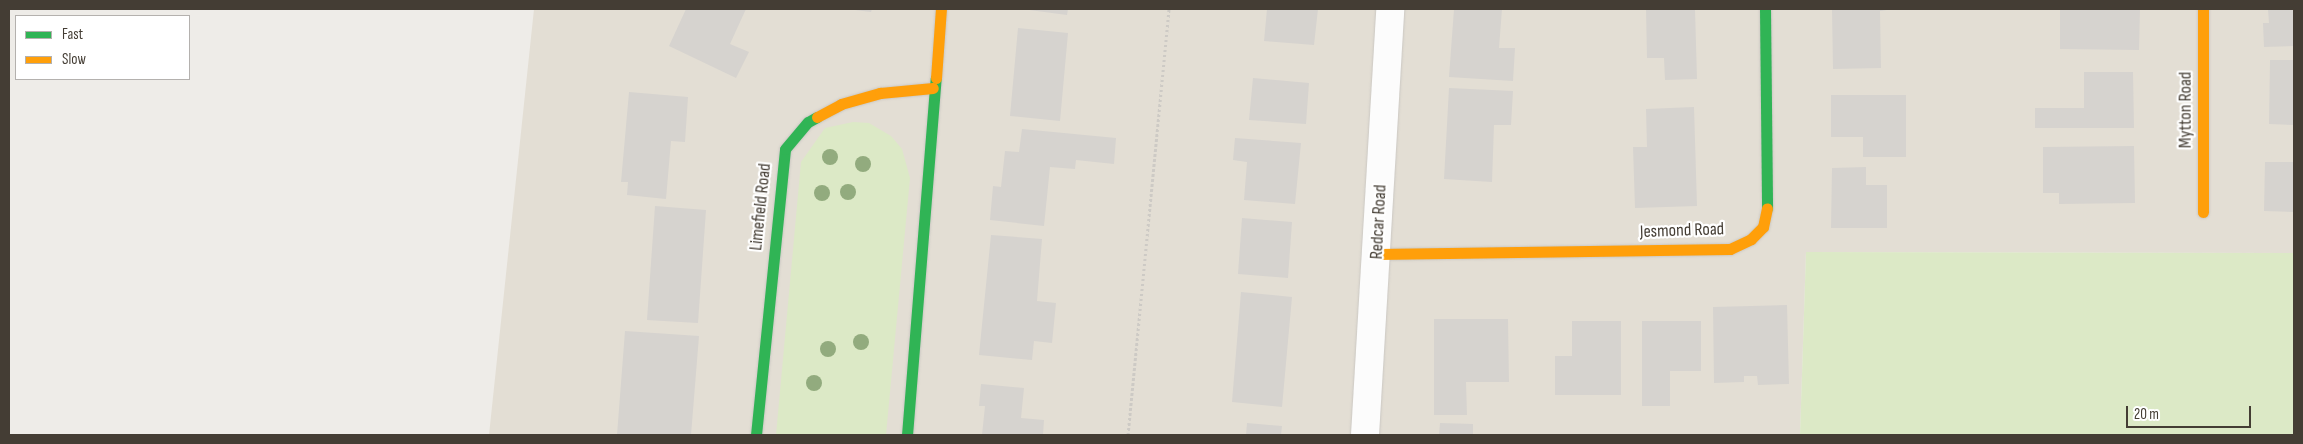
<!DOCTYPE html>
<html>
<head>
<meta charset="utf-8">
<style>
  body { margin:0 }
  #map { position:relative; width:2303px; height:444px; overflow:hidden; background:#eeece8; font-family:"Sofia Sans Condensed",sans-serif }
  div>[style] { position:absolute }
  .residential>* { inset:0; background:#e3ded4 }
  .green>* { inset:0; background:#dce9c6 }
  .building>* { inset:0; background:#d6d3cf }
  .path>* { height:3px; margin-top:-1.5px; transform-origin:0; background:repeating-linear-gradient(90deg,#cdcac5 0 2.5px,transparent 0 5px) }
  .roads { filter:drop-shadow(0 0 1px #cbc8c3) drop-shadow(0 0 1px #cbc8c3) }
  .street>* { height:28px; margin:-14px; padding:0 14px; transform-origin:14px; border-radius:14px; background:#fcfcfc }
  .fast>* { height:11px; margin:-5.5px; padding:0 5.5px; transform-origin:5.5px; border-radius:5.5px; background:#30b455 }
  .slow>* { height:11px; margin:-5.5px; padding:0 5.5px; transform-origin:5.5px; border-radius:5.5px; background:#ff9f0a }
  .trees>* { width:16px; height:16px; margin:-8px; border-radius:50%; background:#92ab7e }
  span { translate:-50% -50%; white-space:nowrap; text-align:center; line-height:1.15; -webkit-text-stroke:4.5px #fff; paint-order:stroke }
  .street-label { font-size:18px; color:#443d34 }
  .frame { position:absolute; inset:0; border:10px solid #443d34; pointer-events:none }
  .legend { position:absolute; left:15px; top:15px; width:175px; height:65px; box-sizing:border-box; background:#fff; border:1px solid #b4b1ae; margin:0; padding:6px 9px; list-style:none; font-size:15px; color:#443d34 }
  .legend li { display:flex; align-items:center; gap:10px; height:25px }
  .legend b { width:25px; border:1px solid #b4b1ae }
  .scale { position:absolute; left:2126px; top:406px; width:125px; height:22px; box-sizing:border-box; border:2px solid #443d34; border-top:0; padding-left:6px; font-size:15px; line-height:18px; white-space:nowrap; color:#443d34; -webkit-text-stroke:4px #fff; paint-order:stroke }
</style>
</head>
<body>
<div id="map">
  <div class="residential">
    <i style="clip-path:polygon(534px 9px,2294px 9px,2294px 253px,1806px 252px,1800px 435px,489px 435px)"></i>
  </div>
  <div class="green">
    <i style="clip-path:polygon(853px 122px,869px 123px,891px 136px,902px 149px,910px 178px,886px 435px,776px 435px,801px 162px,825px 128px)"></i>
    <i style="clip-path:polygon(1806px 252px,2294px 253px,2294px 435px,1800px 435px)"></i>
  </div>
  <div class="building">
    <i style="clip-path:polygon(686px 9px,746px 9px,730px 44px,749px 52px,736px 78px,669px 46px)"></i>
    <i style="clip-path:polygon(847px 9px,872px 9px,871px 12px)"></i>
    <i style="clip-path:polygon(1022px 9px,1068px 9px,1067px 15px)"></i>
    <i style="clip-path:polygon(1267px 9px,1318px 9px,1314px 45px,1264px 41px)"></i>
    <i style="clip-path:polygon(1454px 9px,1502px 9px,1499px 48px,1515px 48px,1513px 81px,1449px 77px)"></i>
    <i style="clip-path:polygon(1646px 9px,1695px 9px,1697px 79px,1665px 80px,1664px 58px,1647px 58px)"></i>
    <i style="clip-path:polygon(1832px 9px,1894px 9px,1880px 11px,1881px 68px,1833px 69px)"></i>
    <i style="clip-path:polygon(2060px 9px,2140px 9px,2139px 50px,2060px 49px)"></i>
    <i style="clip-path:polygon(2268px 9px,2294px 9px,2294px 46px,2264px 47px,2263px 23px,2269px 23px)"></i>
    <i style="clip-path:polygon(1018px 28px,1068px 33px,1060px 121px,1010px 116px)"></i>
    <i style="clip-path:polygon(2270px 60px,2294px 60px,2294px 125px,2269px 124px)"></i>
    <i style="clip-path:polygon(2084px 72px,2133px 72px,2134px 128px,2035px 128px,2035px 108px,2084px 108px)"></i>
    <i style="clip-path:polygon(1253px 78px,1309px 83px,1306px 124px,1249px 120px)"></i>
    <i style="clip-path:polygon(1449px 88px,1513px 91px,1511px 125px,1494px 125px,1492px 182px,1444px 179px)"></i>
    <i style="clip-path:polygon(629px 92px,688px 97px,685px 142px,671px 141px,666px 199px,627px 195px,628px 182px,621px 182px)"></i>
    <i style="clip-path:polygon(1831px 95px,1906px 95px,1906px 157px,1863px 157px,1863px 137px,1831px 137px)"></i>
    <i style="clip-path:polygon(1694px 107px,1697px 206px,1635px 208px,1633px 147px,1647px 147px,1646px 109px)"></i>
    <i style="clip-path:polygon(1022px 129px,1116px 138px,1114px 164px,1076px 160px,1075px 169px,1050px 167px,1044px 226px,990px 220px,993px 186px,1001px 187px,1005px 151px,1019px 152px)"></i>
    <i style="clip-path:polygon(1235px 138px,1301px 143px,1295px 204px,1244px 200px,1247px 162px,1233px 160px)"></i>
    <i style="clip-path:polygon(2134px 146px,2135px 203px,2059px 204px,2059px 193px,2043px 193px,2043px 147px)"></i>
    <i style="clip-path:polygon(2265px 162px,2294px 162px,2294px 212px,2264px 211px)"></i>
    <i style="clip-path:polygon(1866px 167px,1866px 185px,1887px 185px,1887px 228px,1831px 228px,1832px 168px)"></i>
    <i style="clip-path:polygon(655px 206px,706px 210px,698px 323px,647px 320px)"></i>
    <i style="clip-path:polygon(1242px 218px,1292px 222px,1288px 278px,1238px 274px)"></i>
    <i style="clip-path:polygon(991px 235px,1042px 239px,1037px 301px,1056px 303px,1052px 343px,1034px 341px,1032px 360px,979px 355px)"></i>
    <i style="clip-path:polygon(1241px 292px,1292px 297px,1282px 407px,1232px 402px)"></i>
    <i style="clip-path:polygon(1787px 305px,1789px 384px,1758px 385px,1757px 376px,1744px 376px,1744px 382px,1714px 383px,1713px 307px)"></i>
    <i style="clip-path:polygon(1434px 319px,1508px 319px,1509px 382px,1466px 382px,1467px 415px,1434px 415px)"></i>
    <i style="clip-path:polygon(1572px 321px,1621px 321px,1621px 395px,1555px 395px,1555px 356px,1572px 356px)"></i>
    <i style="clip-path:polygon(1642px 321px,1701px 321px,1701px 371px,1670px 371px,1670px 406px,1642px 406px)"></i>
    <i style="clip-path:polygon(625px 331px,699px 336px,691px 435px,617px 435px)"></i>
    <i style="clip-path:polygon(981px 384px,1024px 388px,1021px 418px,1044px 420px,1043px 435px,982px 435px,985px 406px,979px 406px)"></i>
    <i style="clip-path:polygon(1247px 423px,1282px 426px,1281px 435px,1246px 435px)"></i>
    <i style="clip-path:polygon(1440px 423px,1473px 424px,1473px 435px,1439px 435px)"></i>
  </div>
  <div class="path">
    <i style="left:1128px;top:435px;width:428px;rotate:-84.5deg"></i>
  </div>
  <div class="roads">
    <div class="street">
      <i style="left:1365px;top:435px;width:427px;rotate:-86.6deg"></i>
    </div>
    <div class="fast">
      <i style="left:1765px;top:9px;width:199px;rotate:89.4deg"></i>
      <i style="left:756px;top:435px;width:287px;rotate:-84.2deg"></i>
      <i style="left:785px;top:149px;width:35px;rotate:-50deg"></i>
      <i style="left:808px;top:122px;width:10px;rotate:-29deg"></i>
      <i style="left:907px;top:435px;width:358px;rotate:-85.4deg"></i>
    </div>
    <div class="slow">
      <i style="left:2203px;top:9px;width:203px;rotate:90deg"></i>
      <i style="left:936px;top:78px;width:69px;rotate:-85.9deg"></i>
      <i style="left:817px;top:117px;width:27px;rotate:-28deg"></i>
      <i style="left:841px;top:104px;width:41px;rotate:-15.8deg"></i>
      <i style="left:880px;top:93px;width:53px;rotate:-5.4deg"></i>
      <i style="left:1377px;top:254px;width:353px;rotate:-0.8deg"></i>
      <i style="left:1730px;top:249px;width:23px;rotate:-25deg"></i>
      <i style="left:1751px;top:239px;width:17px;rotate:-45deg"></i>
      <i style="left:1763px;top:227px;width:19px;rotate:-78deg"></i>
    </div>
  </div>
  <div class="trees">
    <i style="left:830px;top:157px"></i>
    <i style="left:863px;top:164px"></i>
    <i style="left:848px;top:192px"></i>
    <i style="left:822px;top:193px"></i>
    <i style="left:861px;top:342px"></i>
    <i style="left:828px;top:349px"></i>
    <i style="left:814px;top:383px"></i>
  </div>
  <div class="street-label">
    <span style="left:2186px;top:110px;rotate:-90deg">Mytton Road</span>
    <span style="left:761px;top:207px;rotate:-84deg">Limefield Road</span>
    <span style="left:1379px;top:222px;rotate:-87deg">Redcar Road</span>
    <span style="left:1682px;top:231px;rotate:-2deg">Jesmond Road</span>
  </div>
  <div class="frame"></div>
  <ul class="legend">
  <li><b style="height:6px;background:#30b455"></b>Fast</li>
  <li><b style="height:6px;background:#ff9f0a"></b>Slow</li>
  </ul>
  <div class="scale">20 m</div>
</div>
</body>
</html>
